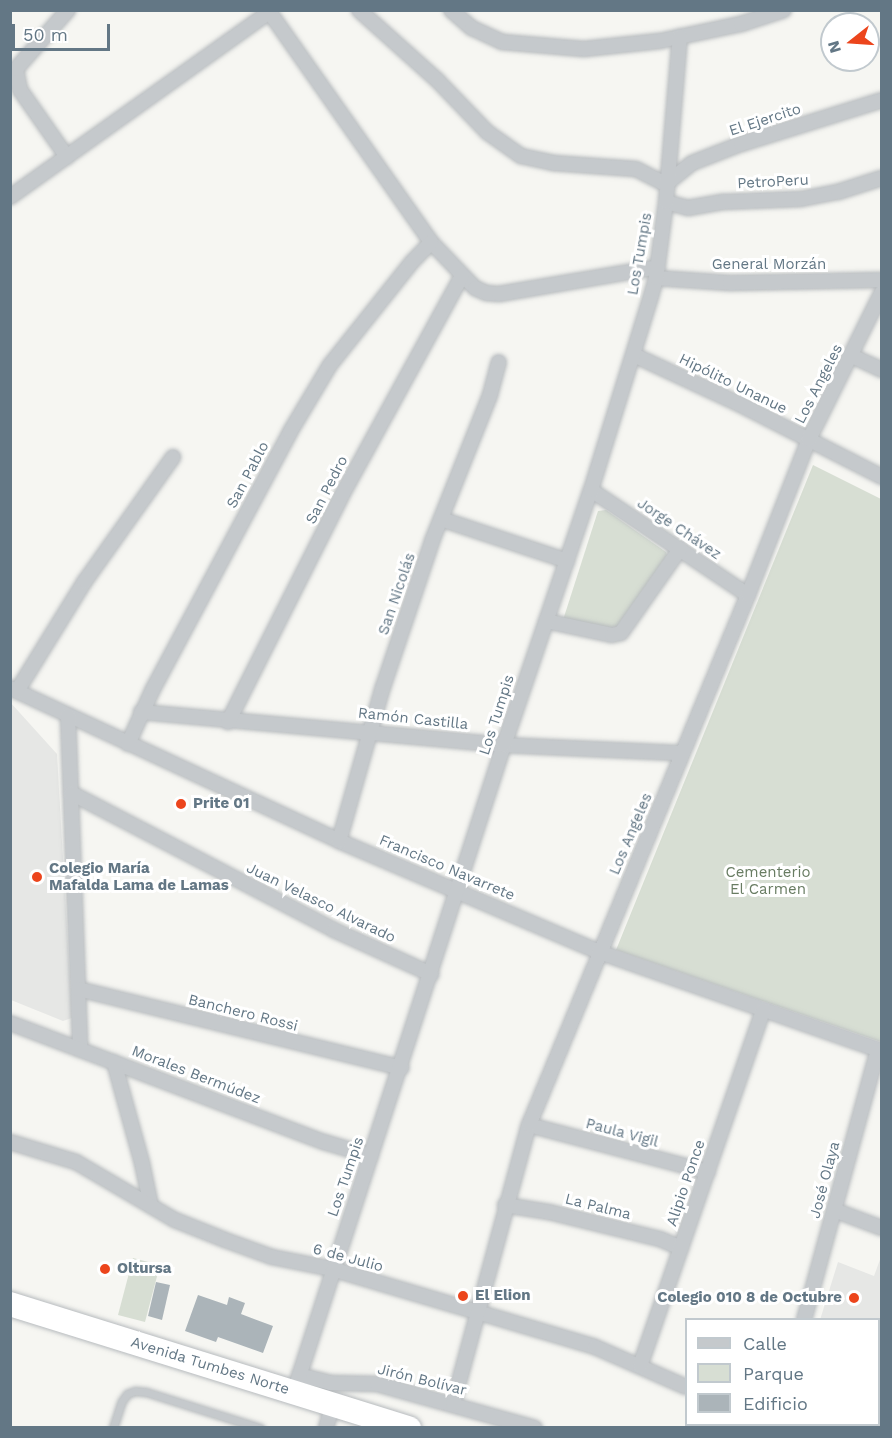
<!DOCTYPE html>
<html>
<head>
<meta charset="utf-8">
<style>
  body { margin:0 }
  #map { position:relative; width:892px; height:1438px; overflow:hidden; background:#f6f6f2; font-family:"Work Sans",sans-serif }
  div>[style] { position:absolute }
  .built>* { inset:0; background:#e6e7e5 }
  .green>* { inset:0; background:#d7ded3 }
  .building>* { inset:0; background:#abb4b9 }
  .roads { filter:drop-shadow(0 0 2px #b7bbbe) drop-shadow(0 0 2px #b7bbbe) }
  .lane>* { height:7px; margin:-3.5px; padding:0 3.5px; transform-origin:3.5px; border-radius:3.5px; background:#c5c9cc }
  .street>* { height:14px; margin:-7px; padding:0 7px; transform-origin:7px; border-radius:7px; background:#c5c9cc }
  .highway>* { height:24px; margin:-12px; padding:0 12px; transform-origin:12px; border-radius:12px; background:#fff }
  .dots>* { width:16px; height:16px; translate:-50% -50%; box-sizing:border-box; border:3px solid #fff; border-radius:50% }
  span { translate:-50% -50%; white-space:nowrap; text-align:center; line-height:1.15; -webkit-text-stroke:6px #fff; paint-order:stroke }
  .street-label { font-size:15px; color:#637785 }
  .poi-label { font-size:15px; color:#637785; font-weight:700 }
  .left { translate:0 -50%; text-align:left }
  .right { translate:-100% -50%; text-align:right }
  .park-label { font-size:15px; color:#687c62 }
  .frame { position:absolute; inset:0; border:12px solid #637785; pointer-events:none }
  .legend { position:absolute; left:685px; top:1318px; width:195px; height:108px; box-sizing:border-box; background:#fff; border:2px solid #c1c9ce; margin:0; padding:8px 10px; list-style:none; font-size:18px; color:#637785 }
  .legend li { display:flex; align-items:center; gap:12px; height:30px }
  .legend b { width:30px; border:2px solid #c1c9ce }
  .north { position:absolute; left:820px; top:12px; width:60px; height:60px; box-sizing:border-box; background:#fff; border:2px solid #c1c9ce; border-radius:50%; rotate:253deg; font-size:16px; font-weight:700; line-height:24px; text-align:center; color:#637785 }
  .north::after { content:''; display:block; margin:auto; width:21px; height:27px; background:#ec451c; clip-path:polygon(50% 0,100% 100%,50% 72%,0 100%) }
  .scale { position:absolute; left:12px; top:24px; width:98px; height:27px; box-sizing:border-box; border:3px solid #637785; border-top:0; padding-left:8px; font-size:18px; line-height:21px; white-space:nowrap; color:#637785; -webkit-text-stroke:4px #fff; paint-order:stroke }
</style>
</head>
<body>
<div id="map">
  <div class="built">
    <i style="clip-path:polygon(10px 702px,57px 754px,72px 1018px,63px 1021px,11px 1000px)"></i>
    <i style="clip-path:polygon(881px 1257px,881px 1348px,879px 1347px,878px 1320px,820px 1320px,838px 1262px,874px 1276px)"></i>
  </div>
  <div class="green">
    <i style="clip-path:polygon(813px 465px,881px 499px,881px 1042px,616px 950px)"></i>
    <i style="clip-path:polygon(606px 510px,666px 552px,667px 555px,615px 629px,563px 620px,598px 511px)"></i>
    <i style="clip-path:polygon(133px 1258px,160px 1265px,145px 1322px,118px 1315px)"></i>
  </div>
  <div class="building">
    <i style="clip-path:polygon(156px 1282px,170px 1285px,162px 1320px,148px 1316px)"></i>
    <i style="clip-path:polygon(198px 1295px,227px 1305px,229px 1297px,245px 1303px,241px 1314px,273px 1326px,263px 1353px,218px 1337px,216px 1342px,185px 1331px)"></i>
  </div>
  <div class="roads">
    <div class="lane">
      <i style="left:113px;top:1428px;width:28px;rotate:-72deg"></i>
      <i style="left:122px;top:1401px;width:9px;rotate:-54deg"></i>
      <i style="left:127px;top:1394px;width:9px;rotate:-21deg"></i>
      <i style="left:135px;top:1391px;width:11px;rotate:5deg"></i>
      <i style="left:146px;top:1392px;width:120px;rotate:17.5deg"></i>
    </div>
    <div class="street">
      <i style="left:268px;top:10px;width:284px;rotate:54.9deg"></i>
      <i style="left:431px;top:242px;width:64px;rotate:46.3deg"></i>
      <i style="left:475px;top:288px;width:12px;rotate:24deg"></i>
      <i style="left:486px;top:293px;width:13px;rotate:4deg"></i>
      <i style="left:499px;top:294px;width:161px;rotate:-9.6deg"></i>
      <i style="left:359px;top:10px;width:106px;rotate:41.9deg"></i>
      <i style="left:438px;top:81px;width:71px;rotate:46.1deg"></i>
      <i style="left:487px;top:132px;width:42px;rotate:35.2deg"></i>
      <i style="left:521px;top:156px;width:33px;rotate:12deg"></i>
      <i style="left:553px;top:163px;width:83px;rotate:4.1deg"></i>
      <i style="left:636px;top:169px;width:34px;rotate:27deg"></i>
      <i style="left:666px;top:184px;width:33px;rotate:-39deg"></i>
      <i style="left:692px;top:163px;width:53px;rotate:-21.2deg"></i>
      <i style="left:741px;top:144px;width:148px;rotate:-17.3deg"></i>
      <i style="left:451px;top:10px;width:28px;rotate:41deg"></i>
      <i style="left:472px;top:28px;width:33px;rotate:25deg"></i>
      <i style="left:502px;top:42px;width:82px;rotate:4.9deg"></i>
      <i style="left:584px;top:49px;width:76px;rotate:-6deg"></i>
      <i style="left:660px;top:41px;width:83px;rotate:-11.9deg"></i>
      <i style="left:741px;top:24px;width:45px;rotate:-18deg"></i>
      <i style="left:67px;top:157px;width:82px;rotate:-125deg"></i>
      <i style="left:20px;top:90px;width:21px;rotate:-101deg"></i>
      <i style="left:16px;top:69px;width:79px;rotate:-48.6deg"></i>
      <i style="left:10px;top:197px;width:318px;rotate:-35.5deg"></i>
      <i style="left:666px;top:202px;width:23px;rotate:15deg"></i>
      <i style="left:688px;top:208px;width:36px;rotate:-10deg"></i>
      <i style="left:723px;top:202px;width:78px;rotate:-2.2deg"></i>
      <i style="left:801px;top:199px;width:38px;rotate:-11deg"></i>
      <i style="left:838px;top:192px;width:46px;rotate:-17.7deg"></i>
      <i style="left:656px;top:278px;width:74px;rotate:3.9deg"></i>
      <i style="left:730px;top:283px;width:152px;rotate:-1.1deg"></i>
      <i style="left:634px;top:355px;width:114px;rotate:25deg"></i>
      <i style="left:737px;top:403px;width:163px;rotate:27deg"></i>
      <i style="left:852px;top:356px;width:33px;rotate:25deg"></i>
      <i style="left:591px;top:490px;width:189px;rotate:33.8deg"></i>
      <i style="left:441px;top:519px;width:133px;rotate:18.4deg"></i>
      <i style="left:546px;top:621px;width:67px;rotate:12deg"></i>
      <i style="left:612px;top:635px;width:9px;rotate:-13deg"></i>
      <i style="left:621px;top:633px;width:103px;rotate:-54.9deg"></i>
      <i style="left:10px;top:688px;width:363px;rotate:24.9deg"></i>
      <i style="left:339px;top:841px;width:283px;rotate:23.1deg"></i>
      <i style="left:599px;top:952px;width:300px;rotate:19.3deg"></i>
      <i style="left:17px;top:691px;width:129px;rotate:-58.3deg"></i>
      <i style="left:85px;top:581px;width:152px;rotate:-54.6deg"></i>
      <i style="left:141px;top:712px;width:364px;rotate:5.2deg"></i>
      <i style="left:504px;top:745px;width:178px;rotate:2.6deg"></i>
      <i style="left:68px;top:715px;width:335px;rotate:87.9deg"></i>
      <i style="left:228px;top:722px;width:254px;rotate:-63.3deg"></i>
      <i style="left:342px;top:495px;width:250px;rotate:-61.3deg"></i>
      <i style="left:128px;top:744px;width:60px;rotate:-65.6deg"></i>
      <i style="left:153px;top:689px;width:291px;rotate:-61.9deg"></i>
      <i style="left:290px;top:432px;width:78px;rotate:-59.2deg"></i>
      <i style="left:330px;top:365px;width:130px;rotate:-51.5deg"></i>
      <i style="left:411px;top:263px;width:29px;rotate:-46deg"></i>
      <i style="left:71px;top:793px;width:297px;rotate:27.5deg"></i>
      <i style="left:334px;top:930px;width:107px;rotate:24.4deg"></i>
      <i style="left:339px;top:841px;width:160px;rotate:-74.1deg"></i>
      <i style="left:383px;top:687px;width:154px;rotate:-71.4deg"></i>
      <i style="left:432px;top:541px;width:157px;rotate:-68.3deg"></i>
      <i style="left:490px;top:395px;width:34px;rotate:-75deg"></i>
      <i style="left:78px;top:989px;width:333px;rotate:13.7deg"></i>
      <i style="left:10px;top:1023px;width:336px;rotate:20.8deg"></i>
      <i style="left:324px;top:1142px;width:49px;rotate:16.6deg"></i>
      <i style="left:114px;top:1062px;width:105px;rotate:74.5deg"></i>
      <i style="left:142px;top:1163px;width:44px;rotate:78.2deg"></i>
      <i style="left:529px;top:1125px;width:185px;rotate:14.7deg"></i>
      <i style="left:10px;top:1142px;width:69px;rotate:16.9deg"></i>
      <i style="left:76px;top:1162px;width:115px;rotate:30.4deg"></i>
      <i style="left:175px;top:1220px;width:54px;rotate:21.8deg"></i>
      <i style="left:225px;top:1240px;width:50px;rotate:19.9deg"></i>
      <i style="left:272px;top:1257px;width:61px;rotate:11.3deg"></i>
      <i style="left:332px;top:1269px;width:274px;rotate:16.5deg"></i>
      <i style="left:595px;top:1347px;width:99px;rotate:23.7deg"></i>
      <i style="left:505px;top:1205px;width:45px;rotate:9deg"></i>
      <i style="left:549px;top:1212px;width:114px;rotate:13.7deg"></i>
      <i style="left:660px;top:1239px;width:23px;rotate:23deg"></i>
      <i style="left:834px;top:1210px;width:51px;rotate:20.6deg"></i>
      <i style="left:804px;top:1320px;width:280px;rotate:-74.7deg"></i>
      <i style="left:878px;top:1354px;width:4px;rotate:27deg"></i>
      <i style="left:640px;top:1366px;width:377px;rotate:-70.9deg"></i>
      <i style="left:299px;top:1375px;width:32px;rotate:14deg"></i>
      <i style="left:330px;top:1383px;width:47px;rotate:1.2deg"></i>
      <i style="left:377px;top:1384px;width:164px;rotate:15.6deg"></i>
      <i style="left:294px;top:1392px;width:680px;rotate:-72.02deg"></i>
      <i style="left:504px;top:745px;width:269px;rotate:-71.2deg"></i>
      <i style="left:591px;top:490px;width:203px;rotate:-72.8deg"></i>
      <i style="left:651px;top:296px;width:19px;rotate:-74deg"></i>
      <i style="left:656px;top:278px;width:77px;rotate:-82.5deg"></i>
      <i style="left:666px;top:202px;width:166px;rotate:-85.2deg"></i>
      <i style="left:453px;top:1404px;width:289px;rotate:-74.8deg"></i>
      <i style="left:529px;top:1125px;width:573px;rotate:-67.55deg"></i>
      <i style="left:748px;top:595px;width:168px;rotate:-68.6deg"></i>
      <i style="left:809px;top:439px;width:164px;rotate:-63.6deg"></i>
      <i style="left:776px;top:1426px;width:5px;rotate:22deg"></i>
      <i style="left:326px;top:1428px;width:25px;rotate:-74deg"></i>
    </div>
    <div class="highway">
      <i style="left:10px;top:1304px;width:418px;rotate:17.3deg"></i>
    </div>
  </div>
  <div class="dots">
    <i style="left:181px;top:804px;background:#ec451c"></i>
    <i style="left:37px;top:877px;background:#ec451c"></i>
    <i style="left:105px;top:1269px;background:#ec451c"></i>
    <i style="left:463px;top:1296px;background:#ec451c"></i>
    <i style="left:854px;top:1298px;background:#ec451c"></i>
  </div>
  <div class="street-label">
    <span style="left:765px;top:120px;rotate:-18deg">El Ejercito</span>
    <span style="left:773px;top:182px;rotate:-3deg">PetroPeru</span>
    <span style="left:640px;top:254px;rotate:-80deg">Los Tumpis</span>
    <span style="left:769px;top:265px">General Morzán</span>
    <span style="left:733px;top:384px;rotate:26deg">Hipólito Unanue</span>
    <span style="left:819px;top:384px;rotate:-63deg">Los Angeles</span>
    <span style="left:248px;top:475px;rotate:-62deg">San Pablo</span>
    <span style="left:327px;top:490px;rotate:-63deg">San Pedro</span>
    <span style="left:679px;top:529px;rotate:34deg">Jorge Chávez</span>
    <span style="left:397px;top:594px;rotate:-71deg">San Nicolás</span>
    <span style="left:497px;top:715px;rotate:-72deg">Los Tumpis</span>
    <span style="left:413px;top:719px;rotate:6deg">Ramón Castilla</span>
    <span style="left:631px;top:834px;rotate:-67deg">Los Angeles</span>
    <span style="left:447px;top:868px;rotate:23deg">Francisco Navarrete</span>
    <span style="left:321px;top:903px;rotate:26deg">Juan Velasco Alvarado</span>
    <span style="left:243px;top:1013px;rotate:14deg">Banchero Rossi</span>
    <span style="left:196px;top:1075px;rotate:21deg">Morales Bermúdez</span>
    <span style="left:622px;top:1133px;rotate:15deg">Paula Vigil</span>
    <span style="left:346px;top:1177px;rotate:-71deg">Los Tumpis</span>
    <span style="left:825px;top:1180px;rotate:-75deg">José Olaya</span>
    <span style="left:686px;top:1183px;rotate:-71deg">Alipio Ponce</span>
    <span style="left:598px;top:1207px;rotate:14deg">La Palma</span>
    <span style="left:348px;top:1258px;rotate:15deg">6 de Julio</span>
    <span style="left:210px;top:1366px;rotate:17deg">Avenida Tumbes Norte</span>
    <span style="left:422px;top:1380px;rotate:14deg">Jirón Bolívar</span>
  </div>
  <div class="poi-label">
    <span class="left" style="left:193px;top:804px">Prite 01</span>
    <span class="left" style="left:49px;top:877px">Colegio María<br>Mafalda Lama de Lamas</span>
    <span class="left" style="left:117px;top:1269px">Oltursa</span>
    <span class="left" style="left:475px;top:1296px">El Elion</span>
    <span class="right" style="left:842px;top:1298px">Colegio 010 8 de Octubre</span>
  </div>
  <div class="park-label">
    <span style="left:768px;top:881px">Cementerio<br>El Carmen</span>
  </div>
  <div class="frame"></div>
  <ul class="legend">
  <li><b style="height:8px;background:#c5c9cc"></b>Calle</li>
  <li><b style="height:16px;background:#d7ded3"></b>Parque</li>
  <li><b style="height:16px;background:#abb4b9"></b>Edificio</li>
  </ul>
  <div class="north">N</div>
  <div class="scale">50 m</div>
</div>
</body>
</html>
